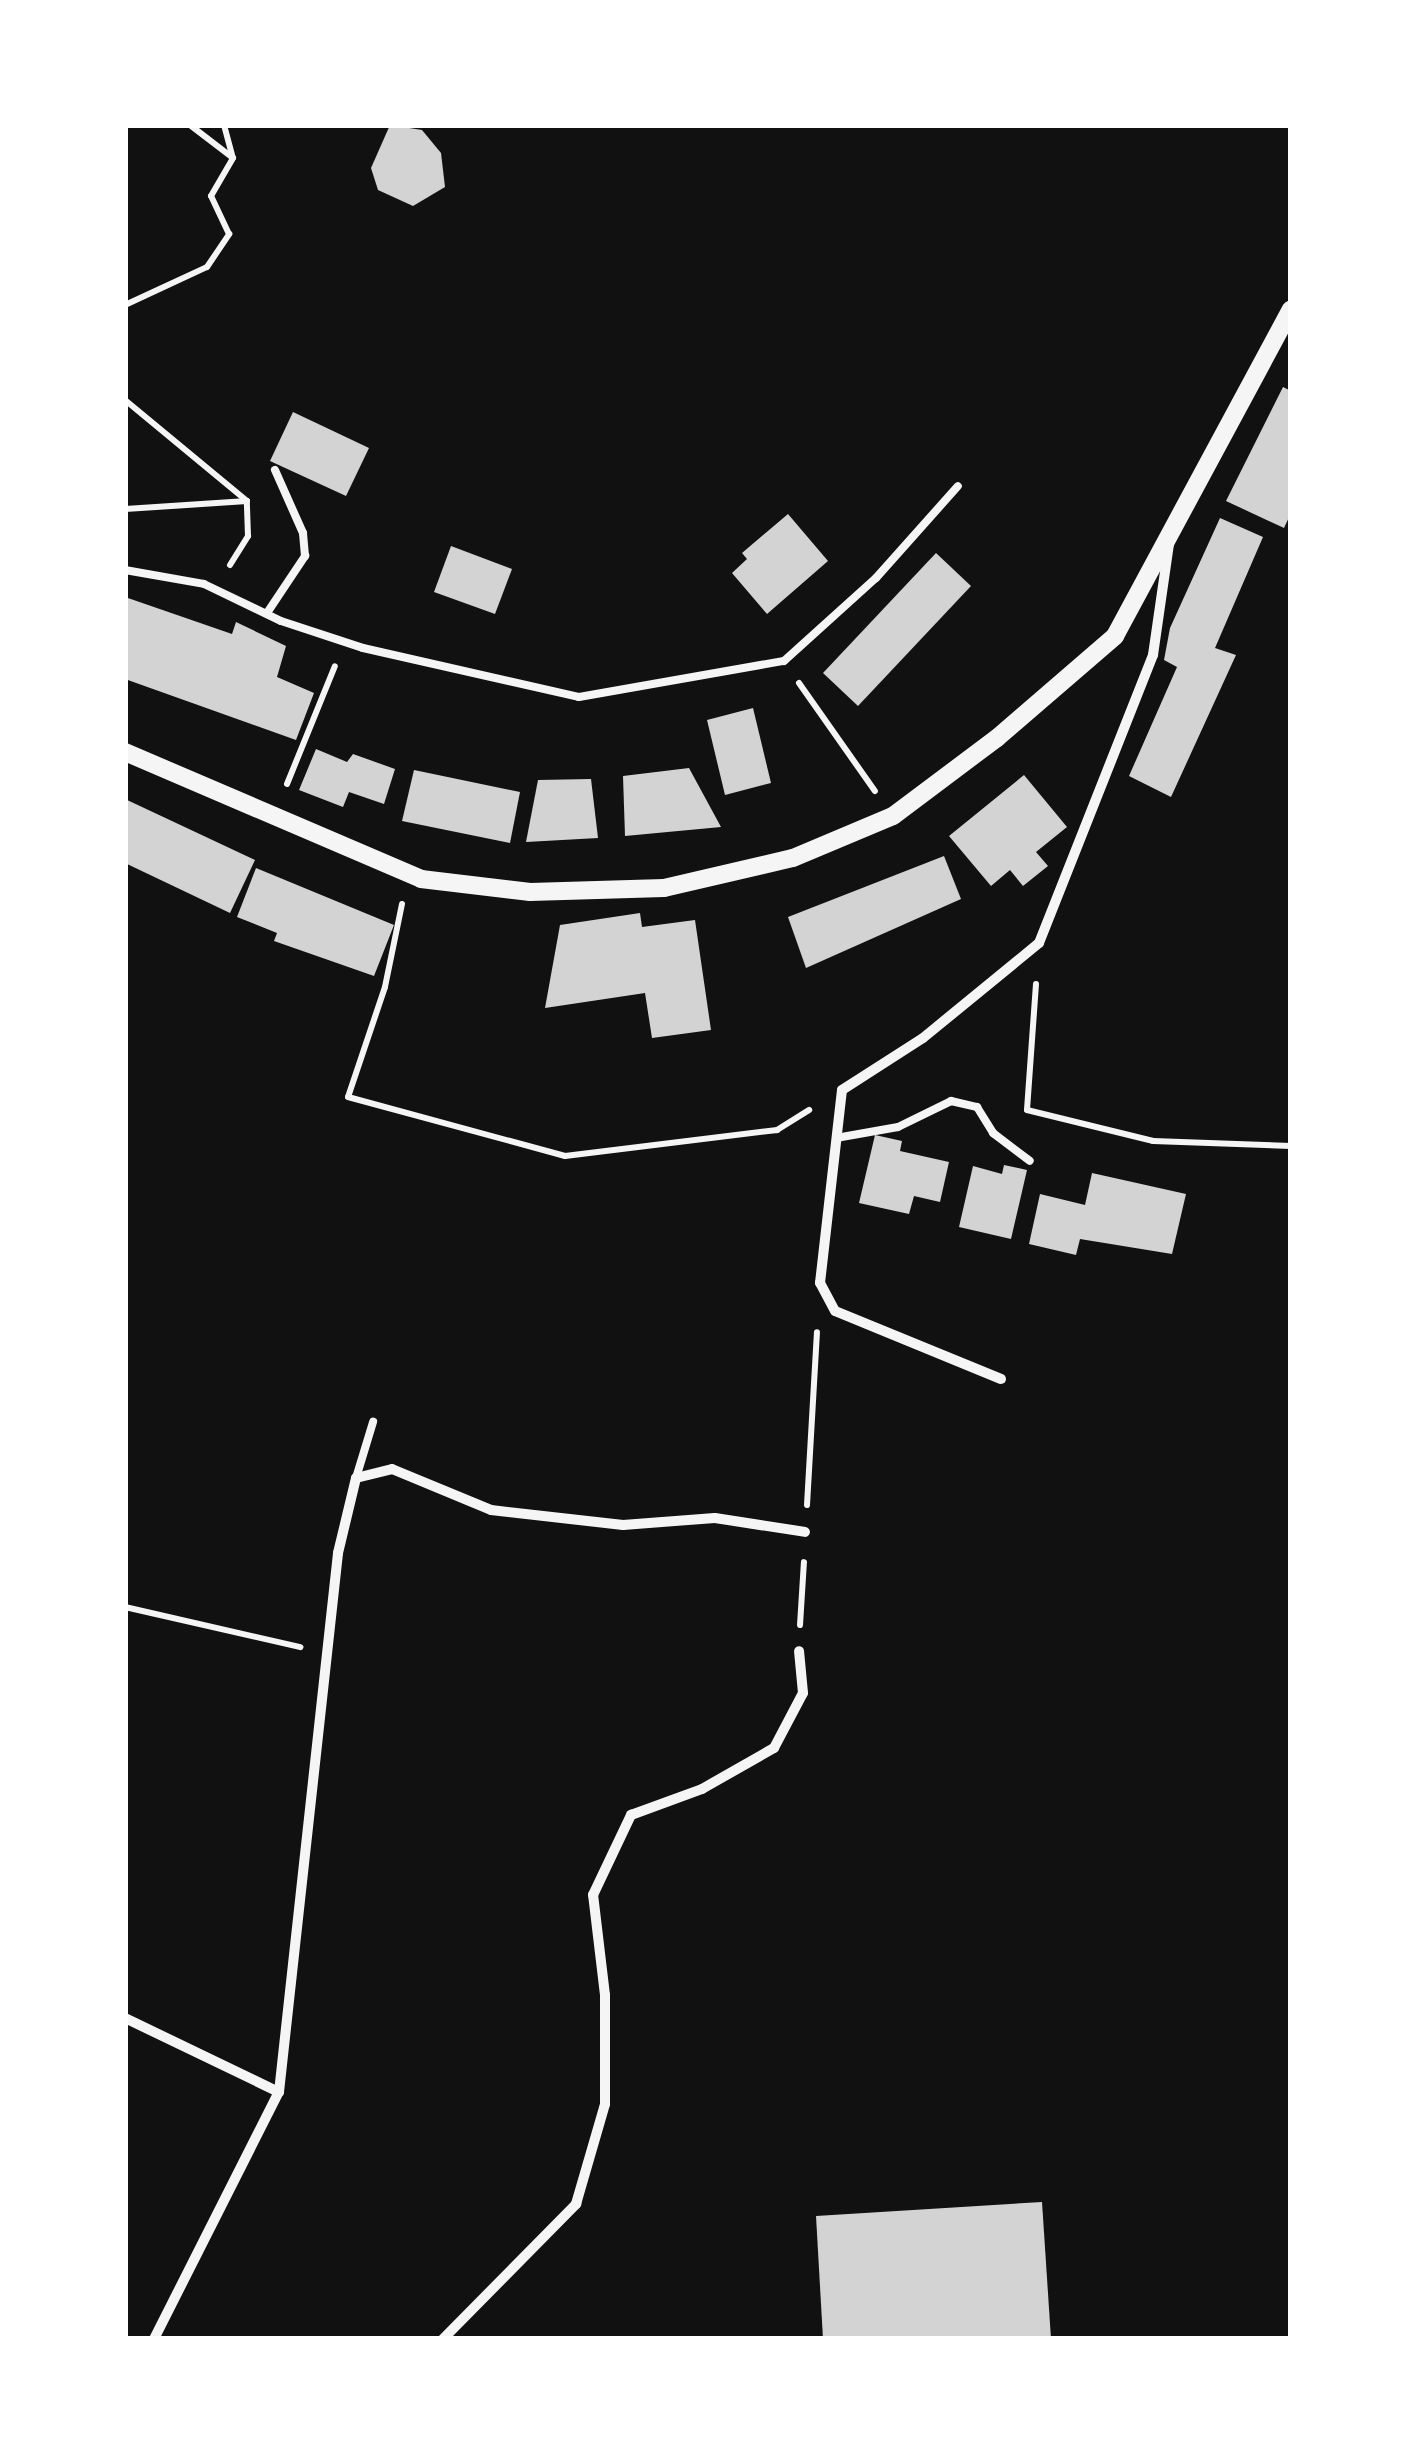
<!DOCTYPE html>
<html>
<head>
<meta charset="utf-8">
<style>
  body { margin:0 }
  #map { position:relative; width:1416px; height:2464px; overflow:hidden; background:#111; font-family:Commissioner,sans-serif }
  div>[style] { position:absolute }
  .building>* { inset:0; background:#d3d3d3 }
  .path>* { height:6px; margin:-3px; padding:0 3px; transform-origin:3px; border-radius:3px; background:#f5f5f5 }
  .service>* { height:8px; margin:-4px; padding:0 4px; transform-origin:4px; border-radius:4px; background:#f5f5f5 }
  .minor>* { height:10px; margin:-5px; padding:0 5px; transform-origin:5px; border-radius:5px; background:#f5f5f5 }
  .tertiary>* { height:18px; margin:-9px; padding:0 9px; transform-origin:9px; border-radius:9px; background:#f5f5f5 }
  span { translate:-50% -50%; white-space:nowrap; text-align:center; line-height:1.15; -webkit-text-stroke:10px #fff; paint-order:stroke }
  .frame { position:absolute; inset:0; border:128px solid #fff; pointer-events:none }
</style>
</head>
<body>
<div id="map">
  <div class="building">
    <i style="clip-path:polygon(390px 125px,422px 130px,441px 153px,445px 187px,413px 206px,378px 190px,371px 168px)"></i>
    <i style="clip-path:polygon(1283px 387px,1291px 391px,1291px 513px,1284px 528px,1226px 501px)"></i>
    <i style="clip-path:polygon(293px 412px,369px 448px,346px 496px,270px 461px)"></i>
    <i style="clip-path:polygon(788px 514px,828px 561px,767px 614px,732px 573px,747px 559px,742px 553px)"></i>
    <i style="clip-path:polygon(1220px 518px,1263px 537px,1215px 648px,1236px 655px,1171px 797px,1129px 776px,1177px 667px,1164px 660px,1170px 628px)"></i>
    <i style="clip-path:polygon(451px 546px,512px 569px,495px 614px,434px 592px)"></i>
    <i style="clip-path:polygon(936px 553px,971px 586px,858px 706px,823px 673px)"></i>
    <i style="clip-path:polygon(125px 597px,232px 634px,236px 622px,286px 646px,277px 677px,314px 693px,296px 740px,125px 679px)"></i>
    <i style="clip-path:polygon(753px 708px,771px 783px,725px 795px,707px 720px)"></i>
    <i style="clip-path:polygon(316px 749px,347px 762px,353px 754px,395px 769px,384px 804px,349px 792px,343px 807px,299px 790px)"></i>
    <i style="clip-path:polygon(689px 768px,721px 827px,625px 836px,623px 776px)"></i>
    <i style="clip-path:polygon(414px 770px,520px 792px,510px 843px,402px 821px)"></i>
    <i style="clip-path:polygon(1024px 775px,1067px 827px,1036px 852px,1048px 866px,1023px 886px,1010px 870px,991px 886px,949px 836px)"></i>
    <i style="clip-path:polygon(591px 779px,598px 838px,526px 842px,538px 780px)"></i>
    <i style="clip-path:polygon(125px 799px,255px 860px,230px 913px,125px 863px)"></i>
    <i style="clip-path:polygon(944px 856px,961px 899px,806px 968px,788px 917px)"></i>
    <i style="clip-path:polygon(256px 868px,394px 925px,374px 976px,274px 941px,277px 933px,237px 917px)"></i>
    <i style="clip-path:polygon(640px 913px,642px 927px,695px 920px,711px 1030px,652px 1038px,645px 993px,545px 1008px,560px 925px)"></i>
    <i style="clip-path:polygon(875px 1135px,902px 1141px,900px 1151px,949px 1162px,940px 1202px,914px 1196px,909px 1214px,859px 1203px)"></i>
    <i style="clip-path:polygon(1004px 1165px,1027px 1170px,1011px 1239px,959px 1227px,973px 1166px,1002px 1174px)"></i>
    <i style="clip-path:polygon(1092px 1173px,1186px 1194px,1172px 1254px,1080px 1239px,1076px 1255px,1029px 1244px,1040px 1194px,1085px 1205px)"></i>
    <i style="clip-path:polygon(1042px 2202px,1051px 2339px,823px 2339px,816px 2216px)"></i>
  </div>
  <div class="path">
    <i style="left:190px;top:125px;width:54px;rotate:37.5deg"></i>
    <i style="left:224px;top:125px;width:34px;rotate:75deg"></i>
    <i style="left:125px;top:305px;width:90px;rotate:-24.9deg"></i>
    <i style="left:207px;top:267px;width:40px;rotate:-56deg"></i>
    <i style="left:229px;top:234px;width:42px;rotate:-115.3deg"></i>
    <i style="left:211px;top:196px;width:44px;rotate:-59.9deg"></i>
    <i style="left:125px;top:400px;width:158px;rotate:39.6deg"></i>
    <i style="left:247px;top:501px;width:122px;rotate:176.2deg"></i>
    <i style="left:230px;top:565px;width:34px;rotate:-58deg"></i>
    <i style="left:248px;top:536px;width:35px;rotate:-92deg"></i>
    <i style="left:799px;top:683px;width:132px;rotate:54.9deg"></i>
    <i style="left:287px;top:784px;width:127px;rotate:-67.9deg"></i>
    <i style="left:402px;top:904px;width:85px;rotate:101.6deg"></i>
    <i style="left:385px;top:987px;width:116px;rotate:108.6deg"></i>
    <i style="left:348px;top:1097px;width:225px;rotate:15.2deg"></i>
    <i style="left:565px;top:1156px;width:214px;rotate:-7deg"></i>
    <i style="left:777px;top:1130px;width:38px;rotate:-32deg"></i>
    <i style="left:1036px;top:984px;width:126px;rotate:94.1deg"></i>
    <i style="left:1027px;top:1110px;width:130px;rotate:13.8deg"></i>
    <i style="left:1153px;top:1141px;width:138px;rotate:2.1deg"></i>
    <i style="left:807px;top:1505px;width:173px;rotate:-86.7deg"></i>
    <i style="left:125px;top:1607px;width:180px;rotate:12.9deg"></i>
    <i style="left:800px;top:1625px;width:63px;rotate:-86.4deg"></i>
  </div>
  <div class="service">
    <i style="left:125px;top:570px;width:80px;rotate:10deg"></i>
    <i style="left:204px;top:584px;width:85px;rotate:25.7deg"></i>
    <i style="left:281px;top:621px;width:86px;rotate:18.2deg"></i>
    <i style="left:363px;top:648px;width:221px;rotate:12.8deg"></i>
    <i style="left:579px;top:697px;width:208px;rotate:-10deg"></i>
    <i style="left:784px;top:661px;width:124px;rotate:-42.1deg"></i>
    <i style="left:876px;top:578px;width:123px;rotate:-48.3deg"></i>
    <i style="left:267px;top:613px;width:69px;rotate:-56.3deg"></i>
    <i style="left:305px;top:556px;width:23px;rotate:-95deg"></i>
    <i style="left:303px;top:533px;width:69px;rotate:-114deg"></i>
    <i style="left:836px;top:1138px;width:63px;rotate:-10.1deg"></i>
    <i style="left:898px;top:1127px;width:59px;rotate:-26.1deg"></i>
    <i style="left:951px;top:1101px;width:27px;rotate:13deg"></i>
    <i style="left:977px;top:1107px;width:31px;rotate:58deg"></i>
    <i style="left:993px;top:1133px;width:46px;rotate:37.1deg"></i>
    <i style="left:356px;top:1478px;width:59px;rotate:-73.1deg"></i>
  </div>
  <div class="minor">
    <i style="left:1001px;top:1379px;width:179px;rotate:-157.7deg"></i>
    <i style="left:835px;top:1311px;width:32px;rotate:-118deg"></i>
    <i style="left:820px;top:1283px;width:194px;rotate:-83.5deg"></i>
    <i style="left:842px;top:1090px;width:96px;rotate:-32.7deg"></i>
    <i style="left:923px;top:1038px;width:150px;rotate:-39.3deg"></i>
    <i style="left:1039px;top:943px;width:310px;rotate:-68.4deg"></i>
    <i style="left:1153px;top:655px;width:112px;rotate:-81.8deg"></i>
    <i style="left:125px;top:2018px;width:171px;rotate:25.7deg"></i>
    <i style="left:154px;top:2339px;width:277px;rotate:-63.2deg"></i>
    <i style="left:279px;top:2092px;width:542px;rotate:-83.75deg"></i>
    <i style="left:338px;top:1553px;width:77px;rotate:-76.5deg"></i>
    <i style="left:356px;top:1478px;width:37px;rotate:-14deg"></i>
    <i style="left:392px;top:1469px;width:107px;rotate:22.5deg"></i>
    <i style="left:491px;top:1510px;width:133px;rotate:6.5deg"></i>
    <i style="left:623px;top:1525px;width:92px;rotate:-4.4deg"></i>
    <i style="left:715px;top:1518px;width:91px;rotate:8.8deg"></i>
    <i style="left:443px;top:2339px;width:190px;rotate:-45.4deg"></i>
    <i style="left:576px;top:2204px;width:104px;rotate:-73.8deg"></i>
    <i style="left:605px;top:2104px;width:109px;rotate:-90deg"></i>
    <i style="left:605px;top:1995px;width:101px;rotate:-96.8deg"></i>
    <i style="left:593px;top:1895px;width:89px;rotate:-64.6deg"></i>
    <i style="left:631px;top:1815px;width:76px;rotate:-20.1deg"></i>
    <i style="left:702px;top:1789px;width:83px;rotate:-29.7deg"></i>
    <i style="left:774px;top:1748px;width:62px;rotate:-62.2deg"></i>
    <i style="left:803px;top:1693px;width:42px;rotate:-95.4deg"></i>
  </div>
  <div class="tertiary">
    <i style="left:125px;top:752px;width:322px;rotate:23.2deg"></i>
    <i style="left:421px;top:879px;width:110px;rotate:6.8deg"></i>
    <i style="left:530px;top:892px;width:134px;rotate:-1.7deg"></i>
    <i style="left:664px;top:888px;width:132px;rotate:-13.1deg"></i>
    <i style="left:793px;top:858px;width:108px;rotate:-22.8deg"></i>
    <i style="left:893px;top:816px;width:130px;rotate:-36.9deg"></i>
    <i style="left:997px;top:738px;width:156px;rotate:-40.8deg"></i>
    <i style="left:1115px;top:636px;width:371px;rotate:-61.7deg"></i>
  </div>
  <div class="frame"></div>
</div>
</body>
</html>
